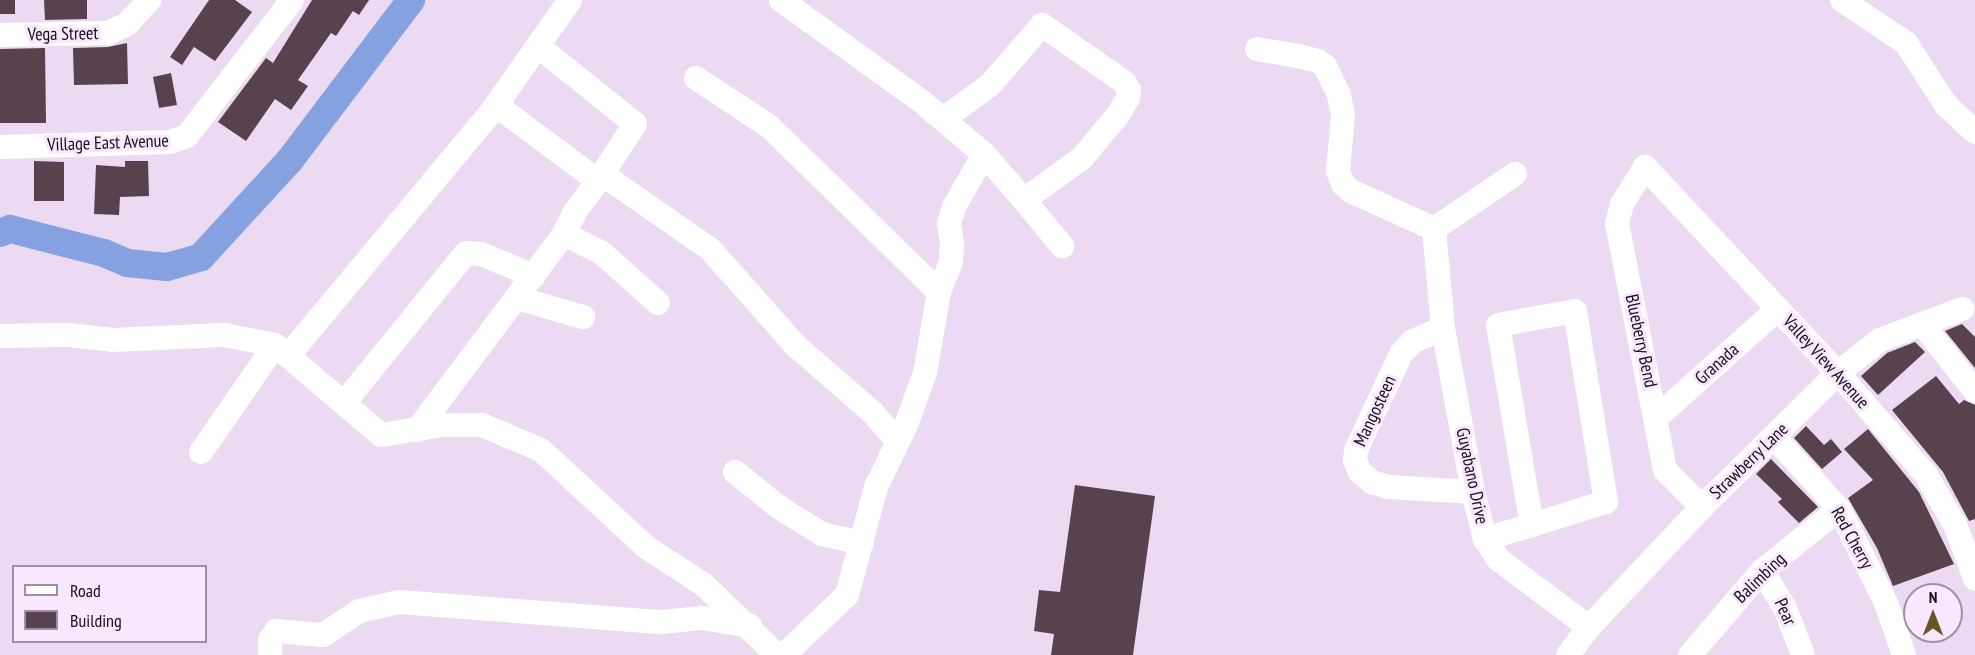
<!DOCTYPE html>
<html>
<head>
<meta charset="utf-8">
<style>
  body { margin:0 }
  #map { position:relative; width:1975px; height:655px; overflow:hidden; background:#ebdaf1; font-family:"PT Sans Narrow",sans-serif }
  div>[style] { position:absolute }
  .river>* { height:28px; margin:-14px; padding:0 14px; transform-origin:14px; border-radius:14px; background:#86a1e0 }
  .building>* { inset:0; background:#57424e }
  .minor>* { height:24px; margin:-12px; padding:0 12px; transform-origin:12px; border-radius:12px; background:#fff }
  span { translate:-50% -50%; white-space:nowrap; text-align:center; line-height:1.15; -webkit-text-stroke:6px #f8e7fe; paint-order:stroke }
  .street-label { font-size:18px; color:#150f16 }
  .legend { position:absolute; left:12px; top:565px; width:195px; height:78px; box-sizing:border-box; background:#f8e7fe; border:2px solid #9d91a1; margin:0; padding:8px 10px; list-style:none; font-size:18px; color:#150f16 }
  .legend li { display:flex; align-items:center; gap:12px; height:30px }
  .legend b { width:30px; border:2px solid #9d91a1 }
  .north { position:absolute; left:1903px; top:583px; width:60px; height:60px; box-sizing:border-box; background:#f8e7fe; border:2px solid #9d91a1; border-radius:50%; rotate:0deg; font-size:16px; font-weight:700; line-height:24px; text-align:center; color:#150f16 }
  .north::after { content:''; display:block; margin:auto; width:21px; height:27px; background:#6b5424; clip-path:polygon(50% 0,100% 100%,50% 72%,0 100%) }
</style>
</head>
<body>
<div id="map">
  <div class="river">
    <i style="left:0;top:233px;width:11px;rotate:-22deg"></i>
    <i style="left:10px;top:229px;width:97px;rotate:14.3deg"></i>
    <i style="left:104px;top:253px;width:25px;rotate:23deg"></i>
    <i style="left:127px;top:263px;width:40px;rotate:5.7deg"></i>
    <i style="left:167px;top:267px;width:35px;rotate:-16deg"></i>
    <i style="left:201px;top:257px;width:132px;rotate:-47.5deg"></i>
    <i style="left:290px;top:160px;width:201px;rotate:-52.9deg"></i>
  </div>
  <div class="building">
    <i style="clip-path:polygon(0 0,15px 0,15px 14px,0 14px)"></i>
    <i style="clip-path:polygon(44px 0,87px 0,87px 19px,45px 20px)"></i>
    <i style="clip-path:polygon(209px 0,235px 0,252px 12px,215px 61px,194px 47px,182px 65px,170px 57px)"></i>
    <i style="clip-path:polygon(312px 0,369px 0,359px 15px,353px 11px,336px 36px,331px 33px,298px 80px,308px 86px,291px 110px,275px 99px,246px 141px,218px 122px,266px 58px,273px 63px)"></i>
    <i style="clip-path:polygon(127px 43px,128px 84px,74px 85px,73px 48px,108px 47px)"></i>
    <i style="clip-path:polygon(45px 48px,46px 123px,0 123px,0 49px)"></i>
    <i style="clip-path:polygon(171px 73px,177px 105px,159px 108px,153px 77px)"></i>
    <i style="clip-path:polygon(34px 161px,64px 162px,64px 201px,34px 201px)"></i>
    <i style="clip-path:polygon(125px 161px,148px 161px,149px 196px,120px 197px,119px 215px,94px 214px,96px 165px,125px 167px)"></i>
    <i style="clip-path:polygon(1962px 324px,1975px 337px,1975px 368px,1945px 331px)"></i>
    <i style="clip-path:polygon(1915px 342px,1925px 352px,1878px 395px,1861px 376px,1887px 353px)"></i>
    <i style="clip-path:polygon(1936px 376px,1959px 404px,1964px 400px,1975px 405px,1975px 519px,1969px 521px,1943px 472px,1892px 410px)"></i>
    <i style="clip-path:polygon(1806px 426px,1824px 445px,1831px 439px,1842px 452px,1822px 469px,1794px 438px)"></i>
    <i style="clip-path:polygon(1868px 429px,1919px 492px,1954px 564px,1893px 586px,1877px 548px,1848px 498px,1873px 480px,1844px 449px)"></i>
    <i style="clip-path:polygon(1771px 459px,1818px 507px,1799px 523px,1778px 502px,1782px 499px,1756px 474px)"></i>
    <i style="clip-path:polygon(1075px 485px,1155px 496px,1133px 655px,1051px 655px,1054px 634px,1034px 631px,1039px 590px,1060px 592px)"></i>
  </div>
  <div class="minor">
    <i style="left:781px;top:0;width:173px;rotate:35.8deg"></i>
    <i style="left:921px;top:101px;width:82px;rotate:40.1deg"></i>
    <i style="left:984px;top:154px;width:61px;rotate:49deg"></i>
    <i style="left:1024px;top:200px;width:72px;rotate:-35.9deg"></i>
    <i style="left:1082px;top:158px;width:56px;rotate:-50.1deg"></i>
    <i style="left:1118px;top:115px;width:20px;rotate:-60deg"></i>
    <i style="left:1128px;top:98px;width:8px;rotate:-83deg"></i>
    <i style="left:1129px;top:90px;width:9px;rotate:-122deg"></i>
    <i style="left:1124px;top:82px;width:100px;rotate:-145.2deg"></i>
    <i style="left:1042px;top:25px;width:79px;rotate:130.9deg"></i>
    <i style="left:990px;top:85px;width:58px;rotate:144.1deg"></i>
    <i style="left:1842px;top:0;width:77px;rotate:33.9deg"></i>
    <i style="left:1906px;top:43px;width:74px;rotate:57.2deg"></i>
    <i style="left:1946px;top:105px;width:40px;rotate:43deg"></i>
    <i style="left:0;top:35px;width:108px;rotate:-1.1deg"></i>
    <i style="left:108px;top:33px;width:21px;rotate:-25deg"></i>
    <i style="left:127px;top:24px;width:33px;rotate:-47deg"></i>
    <i style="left:538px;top:46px;width:124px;rotate:38.8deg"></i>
    <i style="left:635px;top:124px;width:68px;rotate:123deg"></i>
    <i style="left:1257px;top:49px;width:42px;rotate:9.7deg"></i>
    <i style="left:1298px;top:56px;width:21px;rotate:14deg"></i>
    <i style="left:1318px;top:61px;width:9px;rotate:36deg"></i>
    <i style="left:1325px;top:66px;width:32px;rotate:64deg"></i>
    <i style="left:1339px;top:95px;width:20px;rotate:79deg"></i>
    <i style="left:1343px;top:115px;width:56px;rotate:95.1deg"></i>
    <i style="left:1338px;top:171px;width:14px;rotate:69deg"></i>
    <i style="left:1343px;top:184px;width:11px;rotate:41deg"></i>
    <i style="left:1351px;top:191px;width:91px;rotate:24.6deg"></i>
    <i style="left:1434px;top:229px;width:99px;rotate:84.8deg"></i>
    <i style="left:1443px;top:328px;width:167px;rotate:79.6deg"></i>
    <i style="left:1473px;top:492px;width:49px;rotate:75.7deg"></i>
    <i style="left:1485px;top:539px;width:24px;rotate:57deg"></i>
    <i style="left:1498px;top:559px;width:114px;rotate:36.8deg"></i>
    <i style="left:696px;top:78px;width:89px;rotate:33.5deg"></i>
    <i style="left:770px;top:127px;width:236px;rotate:44.3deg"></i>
    <i style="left:939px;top:292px;width:82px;rotate:99.8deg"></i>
    <i style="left:925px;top:373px;width:55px;rotate:110.1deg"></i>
    <i style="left:906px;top:425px;width:69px;rotate:115.8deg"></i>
    <i style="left:876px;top:487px;width:112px;rotate:105deg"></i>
    <i style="left:847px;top:595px;width:87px;rotate:136.4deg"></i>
    <i style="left:496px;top:105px;width:127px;rotate:36.7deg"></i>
    <i style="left:598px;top:181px;width:39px;rotate:127deg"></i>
    <i style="left:575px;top:212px;width:25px;rotate:117deg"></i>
    <i style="left:0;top:147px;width:170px;rotate:-1.7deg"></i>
    <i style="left:170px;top:142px;width:18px;rotate:-19deg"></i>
    <i style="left:187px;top:136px;width:172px;rotate:-52.3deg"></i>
    <i style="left:602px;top:174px;width:131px;rotate:34.8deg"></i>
    <i style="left:710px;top:249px;width:130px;rotate:48.4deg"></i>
    <i style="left:796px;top:346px;width:101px;rotate:41deg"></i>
    <i style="left:872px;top:412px;width:38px;rotate:49deg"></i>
    <i style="left:1024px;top:200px;width:60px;rotate:50.4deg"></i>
    <i style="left:1434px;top:229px;width:98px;rotate:-34.2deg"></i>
    <i style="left:939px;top:292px;width:32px;rotate:-68deg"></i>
    <i style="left:951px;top:262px;width:19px;rotate:-87deg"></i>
    <i style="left:952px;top:243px;width:20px;rotate:-99deg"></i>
    <i style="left:949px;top:223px;width:17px;rotate:-73deg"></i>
    <i style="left:954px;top:207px;width:61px;rotate:-60.5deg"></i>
    <i style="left:517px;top:298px;width:69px;rotate:16.1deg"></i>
    <i style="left:1922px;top:324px;width:85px;rotate:51.7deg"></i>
    <i style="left:1443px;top:328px;width:34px;rotate:156deg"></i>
    <i style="left:1412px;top:342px;width:16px;rotate:133deg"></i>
    <i style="left:1401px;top:354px;width:106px;rotate:115.1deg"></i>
    <i style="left:1356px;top:450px;width:10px;rotate:96deg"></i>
    <i style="left:1355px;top:460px;width:13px;rotate:67deg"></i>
    <i style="left:1360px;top:472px;width:16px;rotate:40deg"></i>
    <i style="left:1372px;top:482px;width:17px;rotate:17deg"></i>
    <i style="left:1388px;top:487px;width:85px;rotate:3.4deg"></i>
    <i style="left:0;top:336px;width:68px;rotate:-0.8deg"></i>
    <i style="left:68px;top:335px;width:45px;rotate:6.3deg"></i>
    <i style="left:113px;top:340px;width:111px;rotate:-2.6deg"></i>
    <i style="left:224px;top:335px;width:52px;rotate:11.1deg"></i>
    <i style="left:275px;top:345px;width:139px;rotate:40.3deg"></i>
    <i style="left:381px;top:435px;width:62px;rotate:-9.3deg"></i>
    <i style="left:442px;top:425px;width:40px"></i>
    <i style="left:482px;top:425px;width:64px;rotate:23deg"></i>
    <i style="left:541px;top:450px;width:143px;rotate:42.7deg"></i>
    <i style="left:646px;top:547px;width:69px;rotate:33.2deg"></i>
    <i style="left:704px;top:585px;width:101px;rotate:43.8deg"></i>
    <i style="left:288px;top:356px;width:319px;rotate:-50.2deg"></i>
    <i style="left:492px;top:111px;width:136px;rotate:-54.9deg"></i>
    <i style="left:344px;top:403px;width:193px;rotate:-50.9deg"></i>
    <i style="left:466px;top:253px;width:15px;rotate:4deg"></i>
    <i style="left:481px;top:254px;width:57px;rotate:22.5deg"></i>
    <i style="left:1656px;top:418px;width:164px;rotate:-41.8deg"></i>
    <i style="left:417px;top:430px;width:245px;rotate:-53.1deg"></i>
    <i style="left:564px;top:234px;width:42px;rotate:26.6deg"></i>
    <i style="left:602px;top:253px;width:75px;rotate:41.8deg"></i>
    <i style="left:1774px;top:437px;width:97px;rotate:47.9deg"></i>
    <i style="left:1839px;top:509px;width:105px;rotate:63.4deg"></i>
    <i style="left:1886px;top:603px;width:55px;rotate:70.9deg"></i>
    <i style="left:201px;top:452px;width:130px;rotate:-55.3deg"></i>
    <i style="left:735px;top:472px;width:58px;rotate:38.7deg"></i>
    <i style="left:780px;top:508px;width:49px;rotate:31.8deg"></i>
    <i style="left:822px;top:534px;width:41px;rotate:12.7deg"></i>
    <i style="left:1702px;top:507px;width:52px;rotate:-135deg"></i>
    <i style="left:1665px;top:470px;width:251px;rotate:-101deg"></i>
    <i style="left:1617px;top:224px;width:21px;rotate:-76deg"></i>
    <i style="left:1622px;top:204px;width:44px;rotate:-58.1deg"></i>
    <i style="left:1645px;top:167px;width:282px;rotate:46.9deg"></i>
    <i style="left:1838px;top:373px;width:135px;rotate:49.2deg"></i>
    <i style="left:1926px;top:475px;width:60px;rotate:60deg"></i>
    <i style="left:1956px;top:527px;width:55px;rotate:69.9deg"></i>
    <i style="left:1485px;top:539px;width:49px;rotate:-16.6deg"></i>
    <i style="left:1532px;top:525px;width:77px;rotate:-17.3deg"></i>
    <i style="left:1606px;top:502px;width:193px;rotate:-99.2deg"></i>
    <i style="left:1575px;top:311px;width:78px;rotate:169.7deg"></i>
    <i style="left:1498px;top:325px;width:203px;rotate:80.4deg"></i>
    <i style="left:1762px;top:571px;width:44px;rotate:58.1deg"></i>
    <i style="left:1785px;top:608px;width:50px;rotate:69deg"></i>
    <i style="left:270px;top:655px;width:15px;rotate:-90deg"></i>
    <i style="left:270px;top:640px;width:11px;rotate:-56deg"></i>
    <i style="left:276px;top:631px;width:47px;rotate:4.9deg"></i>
    <i style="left:323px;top:635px;width:43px;rotate:-33.7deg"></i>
    <i style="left:359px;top:611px;width:41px;rotate:-12.7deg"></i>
    <i style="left:399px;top:602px;width:263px;rotate:4.4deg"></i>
    <i style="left:661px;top:622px;width:41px;rotate:-5.6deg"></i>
    <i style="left:702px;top:618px;width:49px;rotate:9.5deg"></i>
    <i style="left:1568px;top:655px;width:35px;rotate:-53deg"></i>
    <i style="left:1589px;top:627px;width:165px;rotate:-46.7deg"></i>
    <i style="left:1702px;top:507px;width:191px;rotate:-44.6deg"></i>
    <i style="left:1838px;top:373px;width:53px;rotate:-38.2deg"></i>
    <i style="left:1880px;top:340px;width:88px;rotate:-20.7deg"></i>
    <i style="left:1690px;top:655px;width:111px;rotate:-49.4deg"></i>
    <i style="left:1762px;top:571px;width:99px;rotate:-38.8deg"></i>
  </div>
  <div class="street-label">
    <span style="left:63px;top:34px;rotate:-1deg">Vega Street</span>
    <span style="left:108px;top:143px;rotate:-2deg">Village East Avenue</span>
    <span style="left:1641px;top:341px;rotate:78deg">Blueberry Bend</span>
    <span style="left:1826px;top:362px;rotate:48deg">Valley View Avenue</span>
    <span style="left:1717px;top:364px;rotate:-42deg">Granada</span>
    <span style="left:1375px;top:411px;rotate:-65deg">Mangosteen</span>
    <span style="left:1749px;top:461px;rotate:-44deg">Strawberry Lane</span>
    <span style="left:1472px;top:476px;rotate:78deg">Guyabano Drive</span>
    <span style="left:1852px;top:538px;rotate:61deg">Red Cherry</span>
    <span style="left:1760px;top:578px;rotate:-44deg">Balimbing</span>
    <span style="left:1785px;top:612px;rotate:65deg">Pear</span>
  </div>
  <ul class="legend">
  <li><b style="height:8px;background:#fff"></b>Road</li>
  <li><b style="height:16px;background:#57424e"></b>Building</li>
  </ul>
  <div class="north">N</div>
</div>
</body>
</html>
